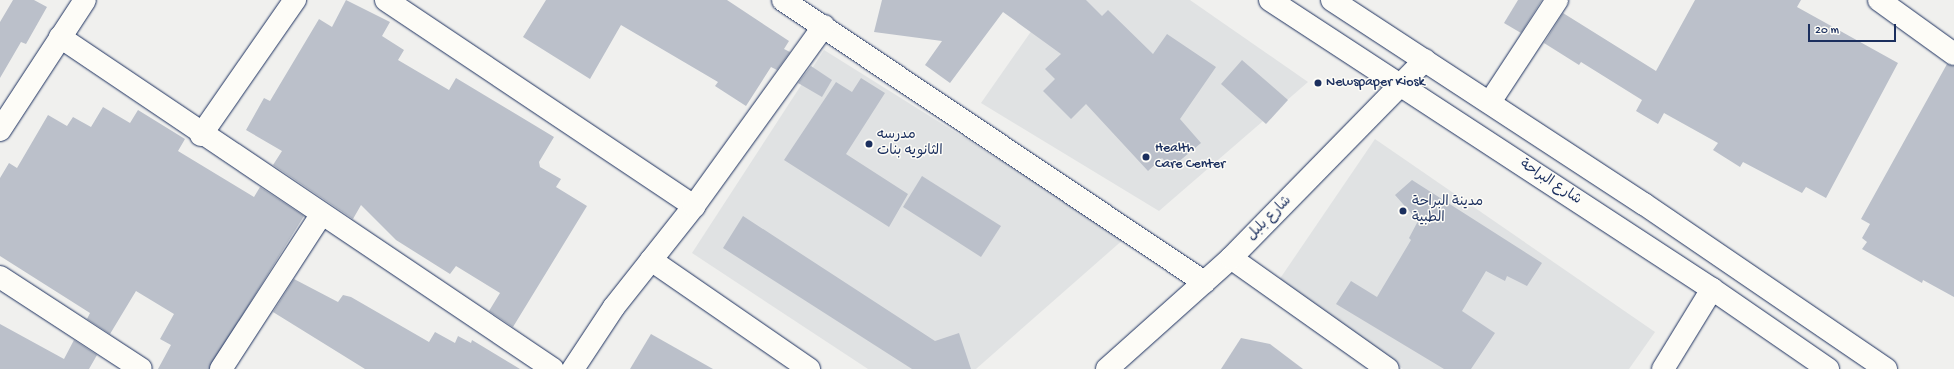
<!DOCTYPE html>
<html>
<head>
<meta charset="utf-8">
<style>
  body { margin:0 }
  #map { position:relative; width:1954px; height:369px; overflow:hidden; background:#f0f0ee; font-family:"Gochi Hand","Playpen Sans Arabic",sans-serif }
  div>[style] { position:absolute }
  .built>* { inset:0; background:#e0e2e3 }
  .building>* { inset:0; background:#bbc0ca }
  .roads { filter:drop-shadow(0 0 1px #1b2f5e) drop-shadow(0 0 1px #1b2f5e) }
  .minor>* { height:22px; margin:-11px; padding:0 11px; transform-origin:11px; border-radius:11px; background:#fdfcf7 }
  .tertiary>* { height:22px; margin:-11px; padding:0 11px; transform-origin:11px; border-radius:11px; background:#fdfcf7 }
  .dots>* { width:11px; height:11px; translate:-50% -50%; box-sizing:border-box; border:2px solid #fdfcf7; border-radius:50% }
  span { translate:-50% -50%; white-space:nowrap; text-align:center; line-height:1.15; -webkit-text-stroke:3px #fdfcf7; paint-order:stroke }
  .poi-label { font-size:14px; color:#1b2f5e }
  .left { translate:0 -50%; text-align:left }
  .street-label { font-size:14px; color:#1b2f5e }
  .scale { position:absolute; left:1808px; top:24px; width:88px; height:18px; box-sizing:border-box; border:2px solid #1b2f5e; border-top:0; padding-left:5px; font-size:12px; line-height:14px; white-space:nowrap; color:#1b2f5e; -webkit-text-stroke:3px #fdfcf7; paint-order:stroke }
</style>
</head>
<body>
<div id="map">
  <div class="built">
    <i style="clip-path:polygon(1053px 0,1190px 0,1308px 82px,1159px 211px,981px 103px)"></i>
    <i style="clip-path:polygon(824px 50px,1125px 238px,976px 369px,868px 369px,692px 253px)"></i>
    <i style="clip-path:polygon(1375px 139px,1655px 332px,1629px 369px,1403px 369px,1277px 283px)"></i>
  </div>
  <div class="building">
    <i style="clip-path:polygon(13px 0,34px 0,47px 7px,26px 44px,21px 42px,0 78px,0 22px)"></i>
    <i style="clip-path:polygon(346px 0,390px 22px,382px 36px,404px 50px,398px 60px,449px 90px,456px 78px,554px 137px,539px 162px,540px 167px,561px 179px,556px 187px,587px 206px,513px 327px,489px 311px,500px 293px,456px 266px,450px 274px,396px 240px,361px 205px,353px 219px,273px 165px,282px 151px,246px 130px,264px 98px,270px 101px,319px 19px,332px 27px)"></i>
    <i style="clip-path:polygon(546px 0,727px 0,789px 41px,784px 49px,790px 52px,777px 70px,771px 67px,746px 106px,715px 86px,718px 82px,621px 25px,590px 79px,523px 37px)"></i>
    <i style="clip-path:polygon(882px 0,1086px 0,1102px 16px,1108px 10px,1153px 54px,1167px 34px,1216px 67px,1180px 119px,1201px 143px,1171px 168px,1162px 158px,1148px 171px,1086px 104px,1071px 119px,1043px 91px,1055px 79px,1045px 69px,1061px 54px,1003px 12px,950px 83px,925px 65px,942px 41px,874px 32px)"></i>
    <i style="clip-path:polygon(1518px 0,1542px 0,1521px 33px,1504px 23px)"></i>
    <i style="clip-path:polygon(1695px 0,1801px 0,1797px 7px,1898px 63px,1826px 198px,1806px 187px,1802px 193px,1743px 162px,1740px 167px,1713px 150px,1718px 143px,1664px 113px,1658px 124px,1636px 111px,1642px 100px,1581px 62px,1579px 65px,1544px 43px,1563px 13px,1656px 71px)"></i>
    <i style="clip-path:polygon(1242px 60px,1288px 100px,1266px 124px,1221px 84px)"></i>
    <i style="clip-path:polygon(1947px 64px,1954px 66px,1954px 297px,1923px 280px,1922px 283px,1862px 249px,1867px 242px,1862px 238px,1870px 224px,1861px 219px)"></i>
    <i style="clip-path:polygon(811px 66px,832px 80px,822px 97px,798px 83px)"></i>
    <i style="clip-path:polygon(861px 78px,885px 93px,846px 154px,908px 194px,889px 227px,784px 160px,836px 82px,852px 92px)"></i>
    <i style="clip-path:polygon(103px 107px,130px 123px,138px 110px,185px 139px,178px 151px,254px 197px,260px 187px,304px 216px,209px 369px,158px 369px,171px 345px,160px 339px,174px 314px,136px 291px,110px 334px,87px 319px,90px 313px,0 256px,0 178px,9px 163px,17px 168px,48px 115px,67px 126px,73px 117px,91px 127px)"></i>
    <i style="clip-path:polygon(922px 176px,1001px 226px,981px 257px,903px 207px)"></i>
    <i style="clip-path:polygon(1412px 180px,1542px 263px,1527px 286px,1507px 276px,1505px 281px,1486px 271px,1462px 311px,1495px 333px,1471px 369px,1444px 369px,1336px 304px,1351px 281px,1377px 297px,1411px 240px,1409px 238px,1418px 221px,1395px 195px)"></i>
    <i style="clip-path:polygon(743px 216px,935px 341px,959px 333px,971px 369px,912px 369px,723px 248px)"></i>
    <i style="clip-path:polygon(294px 279px,338px 302px,343px 295px,351px 297px,429px 342px,435px 332px,455px 343px,458px 336px,471px 343px,472px 340px,520px 369px,365px 369px,273px 312px)"></i>
    <i style="clip-path:polygon(0 324px,64px 359px,74px 340px,97px 355px,89px 369px,0 369px)"></i>
    <i style="clip-path:polygon(651px 334px,713px 369px,630px 369px)"></i>
    <i style="clip-path:polygon(1241px 338px,1270px 344px,1303px 369px,1221px 369px)"></i>
  </div>
  <div class="roads">
    <div class="minor">
      <i style="left:386px;top:0;width:371px;rotate:33.8deg"></i>
      <i style="left:783px;top:0;width:507px;rotate:33.82deg"></i>
      <i style="left:1879px;top:0;width:92px;rotate:35.8deg"></i>
      <i style="left:60px;top:37px;width:594px;rotate:33.96deg"></i>
      <i style="left:1490px;top:102px;width:122px;rotate:-56.7deg"></i>
      <i style="left:0;top:130px;width:155px;rotate:-56.8deg"></i>
      <i style="left:201px;top:135px;width:165px;rotate:-55.2deg"></i>
      <i style="left:1231px;top:258px;width:192px;rotate:35.3deg"></i>
      <i style="left:651px;top:260px;width:192px;rotate:34.6deg"></i>
      <i style="left:0;top:277px;width:168px;rotate:33.1deg"></i>
      <i style="left:221px;top:369px;width:184px;rotate:-57deg"></i>
      <i style="left:573px;top:369px;width:74px;rotate:-56.5deg"></i>
      <i style="left:614px;top:307px;width:129px;rotate:-51.6deg"></i>
      <i style="left:694px;top:206px;width:222px;rotate:-54.2deg"></i>
      <i style="left:1107px;top:369px;width:166px;rotate:-41.8deg"></i>
      <i style="left:1231px;top:258px;width:277px;rotate:-45.6deg"></i>
      <i style="left:1663px;top:369px;width:94px;rotate:-58.5deg"></i>
    </div>
    <div class="tertiary">
      <i style="left:1270px;top:0;width:528px;rotate:33.18deg"></i>
      <i style="left:1712px;top:289px;width:141px;rotate:34.6deg"></i>
      <i style="left:1332px;top:0;width:373px;rotate:33.2deg"></i>
      <i style="left:1644px;top:204px;width:293px;rotate:34.3deg"></i>
    </div>
  </div>
  <div class="dots">
    <i style="left:1318px;top:83px;background:#1b2f5e"></i>
    <i style="left:869px;top:144px;background:#1b2f5e"></i>
    <i style="left:1146px;top:157px;background:#1b2f5e"></i>
    <i style="left:1403px;top:211px;background:#1b2f5e"></i>
  </div>
  <div class="poi-label">
    <span class="left" style="left:1326px;top:83px">Newspaper Kiosk</span>
    <span class="left" style="left:877px;top:144px">مدرسه<br>الثانويه بنات</span>
    <span class="left" style="left:1155px;top:157px">Health<br>Care Center</span>
    <span class="left" style="left:1412px;top:211px">مدينة البراحة<br>الطبية</span>
  </div>
  <div class="street-label">
    <span style="left:1550px;top:183px;rotate:33deg">شارع البراحة</span>
    <span style="left:1270px;top:219px;rotate:-45deg">شارع بلبل</span>
  </div>
  <div class="scale">20 m</div>
</div>
</body>
</html>
